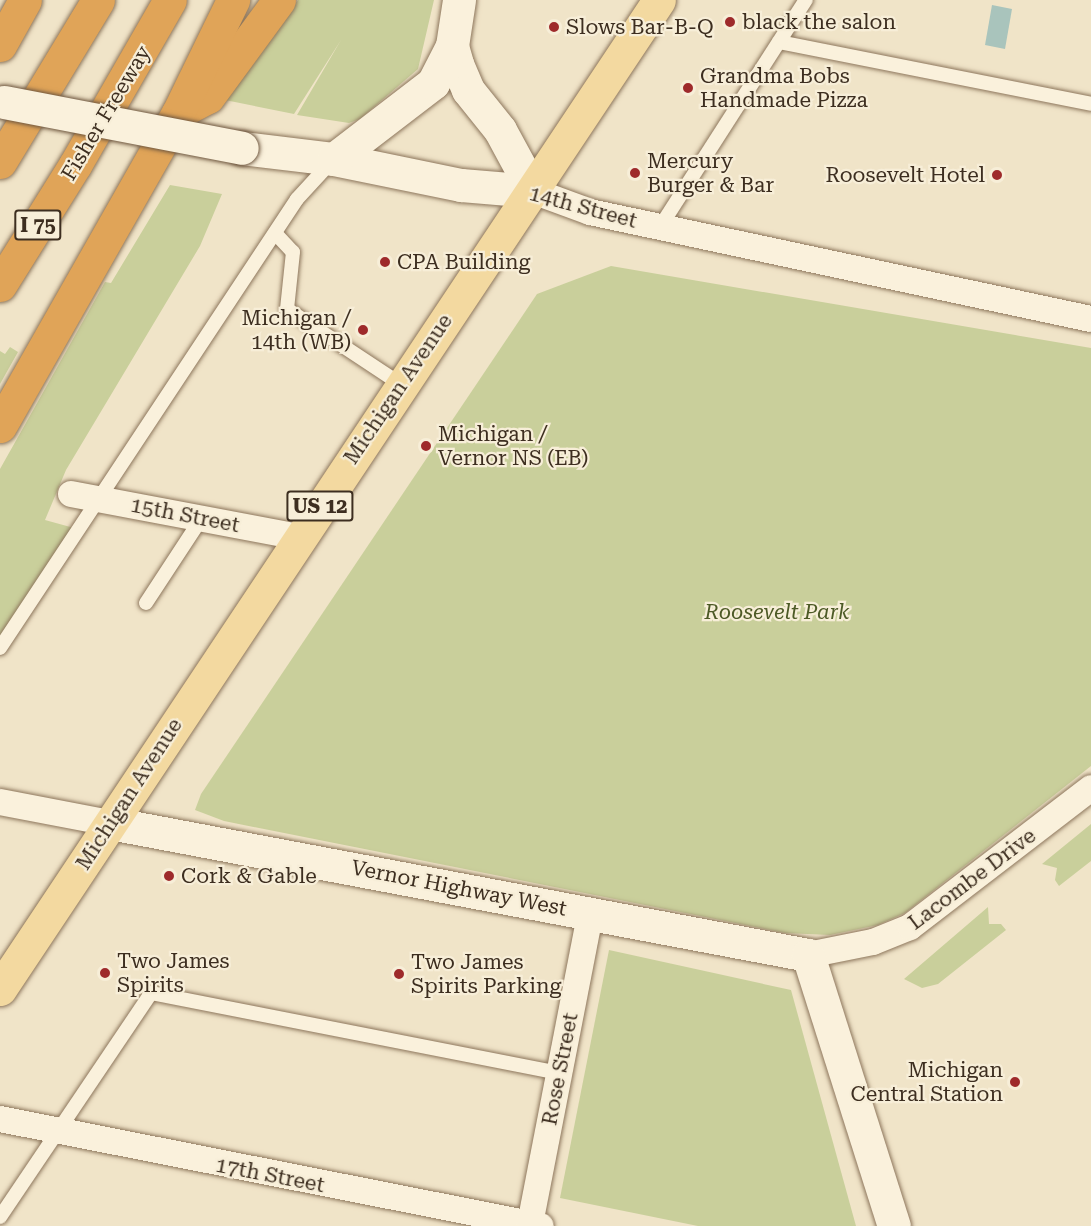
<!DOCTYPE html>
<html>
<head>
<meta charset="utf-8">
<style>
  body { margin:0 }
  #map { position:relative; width:1091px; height:1226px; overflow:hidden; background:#f0e4c8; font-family:"Roboto Serif",serif }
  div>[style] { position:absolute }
  .green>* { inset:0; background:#c9cf9b }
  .water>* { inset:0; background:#a9c4bc }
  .roads { filter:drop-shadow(0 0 2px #8d765c) drop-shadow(0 0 2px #8d765c) }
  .lane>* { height:14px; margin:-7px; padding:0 7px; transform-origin:7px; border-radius:7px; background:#faf1dc }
  .street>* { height:26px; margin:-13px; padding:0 13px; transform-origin:13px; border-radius:13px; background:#faf1dc }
  .secondary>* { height:33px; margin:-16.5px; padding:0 16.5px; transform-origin:16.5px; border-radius:16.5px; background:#faf1dc }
  .primary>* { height:33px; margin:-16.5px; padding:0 16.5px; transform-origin:16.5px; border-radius:16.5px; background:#f3d9a0 }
  .highway>* { height:33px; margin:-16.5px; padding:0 16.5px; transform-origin:16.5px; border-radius:16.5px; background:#e0a458 }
  .bridges { filter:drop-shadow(0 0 2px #6f573f) drop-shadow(0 0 2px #6f573f) }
  .secondary-bridge>* { height:33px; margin:-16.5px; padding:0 16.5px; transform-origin:16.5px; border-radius:16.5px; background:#faf1dc }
  .dots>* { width:16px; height:16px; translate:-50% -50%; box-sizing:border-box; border:3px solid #f7eed8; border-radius:50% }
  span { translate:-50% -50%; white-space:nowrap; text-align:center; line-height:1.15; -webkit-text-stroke:4.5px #f7eed8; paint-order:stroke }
  .shield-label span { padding:2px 4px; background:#f7eed8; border:2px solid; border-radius:4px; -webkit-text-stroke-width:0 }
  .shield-label { font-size:20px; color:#3d2e20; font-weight:700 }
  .poi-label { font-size:21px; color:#3d2e20 }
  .left { translate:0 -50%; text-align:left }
  .right { translate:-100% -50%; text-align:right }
  .street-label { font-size:21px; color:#3d2e20 }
  .park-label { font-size:21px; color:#4d5a26; font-style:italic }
</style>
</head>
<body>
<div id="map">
  <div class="green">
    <i style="clip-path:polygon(298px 0,434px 0,418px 69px,360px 119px,349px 123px,297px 115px,341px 40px,294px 114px,225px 100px)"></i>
    <i style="clip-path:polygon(170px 185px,222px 194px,200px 246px,66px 470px,45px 520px,74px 528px,0 639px,0 469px,105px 282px,111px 283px)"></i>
    <i style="clip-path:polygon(611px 266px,1091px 348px,1091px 766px,905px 913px,878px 925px,830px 935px,785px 933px,224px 821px,195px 810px,201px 794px,537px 294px)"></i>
    <i style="clip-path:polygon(10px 347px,18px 352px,0 384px,0 351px,5px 354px)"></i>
    <i style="clip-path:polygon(1091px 824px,1091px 861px,1059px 886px,1055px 880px,1057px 868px,1042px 864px)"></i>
    <i style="clip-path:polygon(988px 907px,989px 924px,1001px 924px,1006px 930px,938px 984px,922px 988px,904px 979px)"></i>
    <i style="clip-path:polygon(609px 950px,791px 990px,856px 1226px,698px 1226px,560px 1198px)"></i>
  </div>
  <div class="water">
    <i style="clip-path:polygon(992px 5px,1012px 9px,1005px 49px,985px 45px)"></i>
  </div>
  <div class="roads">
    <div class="lane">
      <i style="left:779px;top:42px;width:318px;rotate:11.2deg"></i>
      <i style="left:660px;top:227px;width:270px;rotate:-57.3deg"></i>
      <i style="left:275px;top:233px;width:26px;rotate:47deg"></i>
      <i style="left:293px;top:252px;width:57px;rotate:96deg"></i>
      <i style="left:287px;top:309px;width:138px;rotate:33.5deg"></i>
      <i style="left:146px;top:603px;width:100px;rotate:-56.8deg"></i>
      <i style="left:0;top:648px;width:538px;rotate:-56.52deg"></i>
      <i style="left:297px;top:199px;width:52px;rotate:-47.4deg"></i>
      <i style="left:0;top:1217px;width:270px;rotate:-56deg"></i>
      <i style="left:151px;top:993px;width:416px;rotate:11.1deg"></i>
    </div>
    <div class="street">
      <i style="left:533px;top:191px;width:61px;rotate:20.2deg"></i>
      <i style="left:590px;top:212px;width:512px;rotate:12.06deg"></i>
      <i style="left:71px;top:494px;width:232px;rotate:10.7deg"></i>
      <i style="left:0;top:802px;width:112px;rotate:10.8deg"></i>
      <i style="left:808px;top:955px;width:66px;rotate:-11.3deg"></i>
      <i style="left:873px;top:942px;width:40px;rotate:-22deg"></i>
      <i style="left:910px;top:927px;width:228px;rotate:-37.5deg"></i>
      <i style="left:0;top:1119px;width:551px;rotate:11.19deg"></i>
      <i style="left:530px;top:1224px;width:316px;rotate:-79deg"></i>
    </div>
    <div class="secondary">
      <i style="left:459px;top:0;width:47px;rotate:98.7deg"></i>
      <i style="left:452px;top:46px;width:19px;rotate:74deg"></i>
      <i style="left:457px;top:64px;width:28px;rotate:67deg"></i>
      <i style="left:468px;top:90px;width:51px;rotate:51.3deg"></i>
      <i style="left:500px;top:130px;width:69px;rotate:61.6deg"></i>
      <i style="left:242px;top:148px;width:93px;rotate:6.8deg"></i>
      <i style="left:334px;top:159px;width:130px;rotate:11.6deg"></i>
      <i style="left:461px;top:185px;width:72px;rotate:4.8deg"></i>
      <i style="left:334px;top:159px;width:125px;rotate:-37.5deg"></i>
      <i style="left:433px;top:83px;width:42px;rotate:-62.8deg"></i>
      <i style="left:110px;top:823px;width:710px;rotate:10.71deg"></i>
      <i style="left:808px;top:955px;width:284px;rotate:72.4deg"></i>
    </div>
    <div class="primary">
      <i style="left:0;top:989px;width:1188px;rotate:-56.32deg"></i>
    </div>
    <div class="highway">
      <i style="left:0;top:45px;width:51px;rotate:-60.9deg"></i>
      <i style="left:185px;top:109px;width:26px;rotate:-28deg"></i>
      <i style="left:208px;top:97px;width:120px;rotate:-53.8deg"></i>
      <i style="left:0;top:162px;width:189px;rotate:-58.8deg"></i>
      <i style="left:0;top:285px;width:142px;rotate:-58deg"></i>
      <i style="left:75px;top:165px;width:190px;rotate:-60.1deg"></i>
      <i style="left:0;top:426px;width:360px;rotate:-60.4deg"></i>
      <i style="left:178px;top:113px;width:126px;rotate:-64deg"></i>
    </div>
  </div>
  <div class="bridges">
    <div class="secondary-bridge">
      <i style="left:4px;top:102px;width:242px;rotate:10.9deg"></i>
    </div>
  </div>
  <div class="dots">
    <i style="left:730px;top:22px;background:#9e2a2b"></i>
    <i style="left:554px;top:27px;background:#9e2a2b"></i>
    <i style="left:688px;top:88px;background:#9e2a2b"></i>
    <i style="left:635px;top:173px;background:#9e2a2b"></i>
    <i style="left:997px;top:175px;background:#9e2a2b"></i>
    <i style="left:385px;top:262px;background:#9e2a2b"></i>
    <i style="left:363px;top:330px;background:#9e2a2b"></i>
    <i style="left:426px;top:446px;background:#9e2a2b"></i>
    <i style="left:169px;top:876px;background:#9e2a2b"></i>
    <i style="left:105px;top:973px;background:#9e2a2b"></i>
    <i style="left:399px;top:974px;background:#9e2a2b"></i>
    <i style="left:1015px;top:1082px;background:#9e2a2b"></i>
  </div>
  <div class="shield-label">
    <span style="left:38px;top:225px">I 75</span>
    <span style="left:320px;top:506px">US 12</span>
  </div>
  <div class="poi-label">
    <span class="left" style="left:742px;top:22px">black the salon</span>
    <span class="left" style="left:566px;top:27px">Slows Bar-B-Q</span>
    <span class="left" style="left:700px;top:88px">Grandma Bobs<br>Handmade Pizza</span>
    <span class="left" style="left:647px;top:173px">Mercury<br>Burger &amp; Bar</span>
    <span class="right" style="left:985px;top:175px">Roosevelt Hotel</span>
    <span class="left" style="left:397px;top:262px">CPA Building</span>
    <span class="right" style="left:351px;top:330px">Michigan /<br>14th (WB)</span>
    <span class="left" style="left:438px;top:446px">Michigan /<br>Vernor NS (EB)</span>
    <span class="left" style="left:181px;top:876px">Cork &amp; Gable</span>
    <span class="left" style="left:117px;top:973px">Two James<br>Spirits</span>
    <span class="left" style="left:411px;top:974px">Two James<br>Spirits Parking</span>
    <span class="right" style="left:1003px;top:1082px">Michigan<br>Central Station</span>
  </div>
  <div class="street-label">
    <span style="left:106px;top:113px;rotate:-59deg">Fisher Freeway</span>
    <span style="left:583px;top:207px;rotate:15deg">14th Street</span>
    <span style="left:398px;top:389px;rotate:-56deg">Michigan Avenue</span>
    <span style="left:185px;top:515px;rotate:11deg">15th Street</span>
    <span style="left:129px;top:794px;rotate:-57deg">Michigan Avenue</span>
    <span style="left:972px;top:879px;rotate:-37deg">Lacombe Drive</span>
    <span style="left:459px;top:888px;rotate:11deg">Vernor Highway West</span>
    <span style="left:560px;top:1069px;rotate:-79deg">Rose Street</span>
    <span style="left:270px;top:1175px;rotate:11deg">17th Street</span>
  </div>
  <div class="park-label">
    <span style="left:777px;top:612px">Roosevelt Park</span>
  </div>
</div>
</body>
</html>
